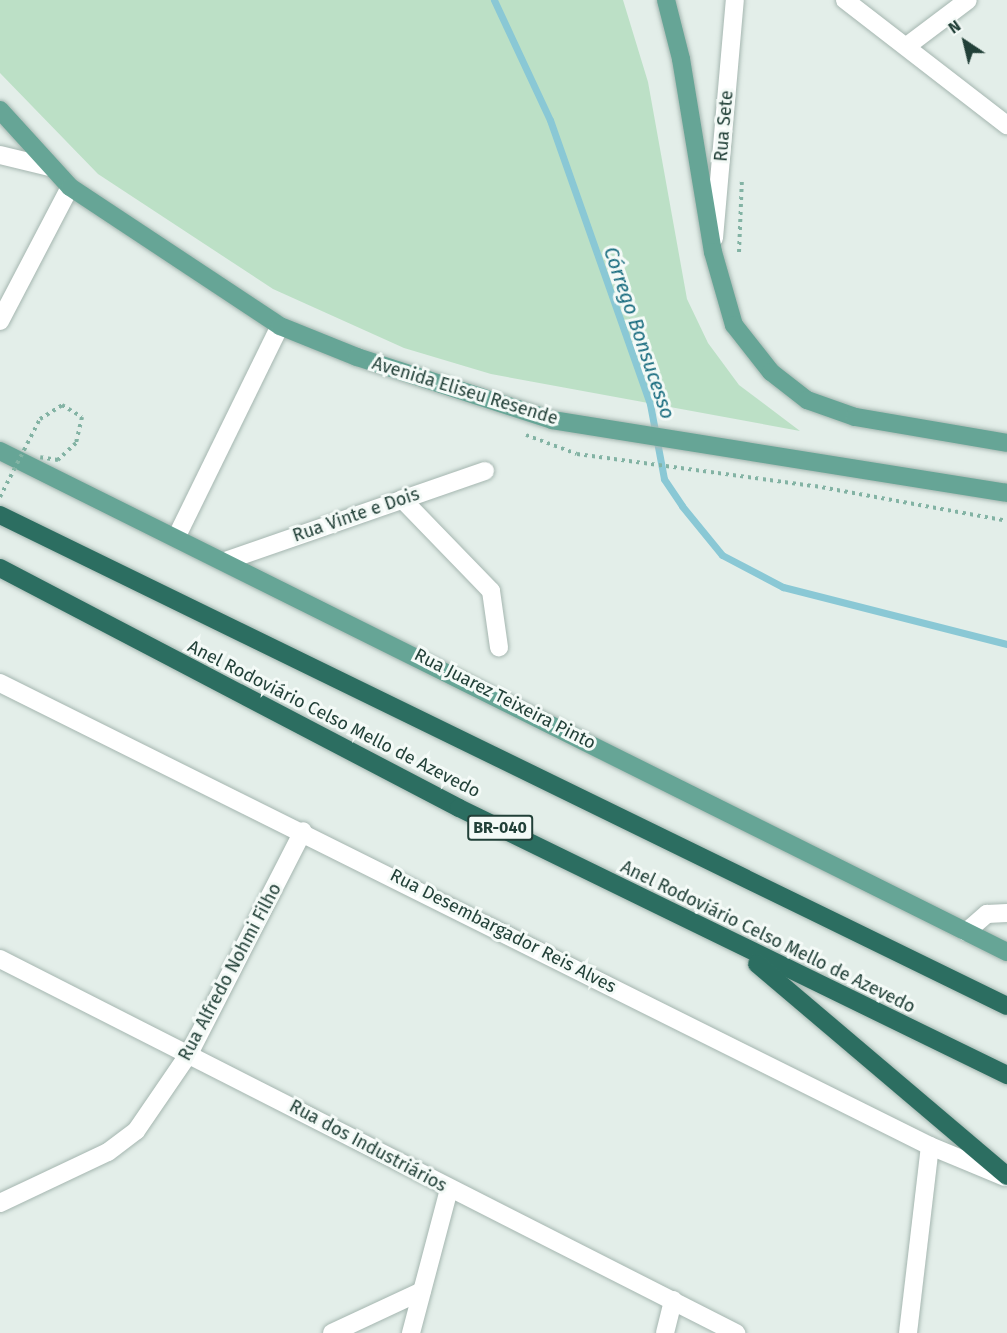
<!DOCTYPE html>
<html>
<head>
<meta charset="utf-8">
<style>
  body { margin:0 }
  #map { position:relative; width:1007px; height:1333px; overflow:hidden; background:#e3eee9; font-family:"Fira Sans",sans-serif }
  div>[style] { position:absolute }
  .green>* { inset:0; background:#bce0c6 }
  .stream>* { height:7px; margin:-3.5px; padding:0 3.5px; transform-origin:3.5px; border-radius:3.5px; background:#8ac8d5 }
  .path>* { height:4px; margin-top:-2px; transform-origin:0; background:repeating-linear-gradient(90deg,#83b3a4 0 3px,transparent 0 7.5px) }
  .roads { filter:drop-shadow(0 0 2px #a5b6b0) drop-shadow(0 0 2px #a5b6b0) }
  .minor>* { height:18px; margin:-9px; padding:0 9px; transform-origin:9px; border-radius:9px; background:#fff }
  .major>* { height:18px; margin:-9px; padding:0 9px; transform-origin:9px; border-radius:9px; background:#66a596 }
  .highway>* { height:18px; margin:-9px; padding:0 9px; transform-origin:9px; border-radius:9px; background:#2c6e61 }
  .path-bridge>* { height:4px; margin-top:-2px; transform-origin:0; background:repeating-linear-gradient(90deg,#83b3a4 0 3px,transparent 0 7.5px) }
  span { translate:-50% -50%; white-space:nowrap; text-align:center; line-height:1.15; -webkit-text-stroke:6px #f4faf7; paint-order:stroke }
  .shield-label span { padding:2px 4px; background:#f4faf7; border:2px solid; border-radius:4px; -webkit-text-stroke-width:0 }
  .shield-label { font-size:16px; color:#224038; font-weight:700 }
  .street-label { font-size:18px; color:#224038 }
  .water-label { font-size:20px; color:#196c7f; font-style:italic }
  .north { position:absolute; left:935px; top:12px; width:60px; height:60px; -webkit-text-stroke:4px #f4faf7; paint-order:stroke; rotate:325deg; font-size:16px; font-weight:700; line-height:24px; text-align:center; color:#224038 }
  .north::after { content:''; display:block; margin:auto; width:21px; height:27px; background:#224038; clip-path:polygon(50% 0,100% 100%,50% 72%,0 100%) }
</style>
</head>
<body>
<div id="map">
  <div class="green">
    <i style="clip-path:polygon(0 0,623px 0,648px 82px,687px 299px,708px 343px,739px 385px,800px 431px,491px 374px,404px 348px,273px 289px,98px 174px,0 73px)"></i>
  </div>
  <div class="stream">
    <i style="left:494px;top:0;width:132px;rotate:65deg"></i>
    <i style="left:550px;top:120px;width:301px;rotate:70.6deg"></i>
    <i style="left:650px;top:404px;width:76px;rotate:79.4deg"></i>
    <i style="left:664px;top:479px;width:32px;rotate:56deg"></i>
    <i style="left:682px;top:506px;width:63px;rotate:50.8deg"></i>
    <i style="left:722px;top:555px;width:69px;rotate:27.7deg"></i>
    <i style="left:783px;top:587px;width:231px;rotate:14.3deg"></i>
  </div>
  <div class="path">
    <i style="left:739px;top:252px;width:74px;rotate:-87.7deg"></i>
    <i style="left:526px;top:435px;width:54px;rotate:20.4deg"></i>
    <i style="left:577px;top:454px;width:240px;rotate:7.7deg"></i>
    <i style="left:815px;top:486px;width:195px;rotate:10.3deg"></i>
  </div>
  <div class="roads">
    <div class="minor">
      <i style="left:845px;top:0;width:205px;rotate:37.7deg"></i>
      <i style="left:907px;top:46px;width:76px;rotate:-37deg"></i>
      <i style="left:0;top:155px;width:51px;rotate:13.5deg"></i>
      <i style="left:714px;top:238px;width:239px;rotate:-85deg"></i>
      <i style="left:0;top:321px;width:151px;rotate:-62.4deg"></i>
      <i style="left:402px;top:499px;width:128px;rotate:45.9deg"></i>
      <i style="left:491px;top:591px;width:57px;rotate:81.9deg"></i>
      <i style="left:177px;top:536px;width:234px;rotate:-63.9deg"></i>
      <i style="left:228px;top:560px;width:272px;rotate:-19.1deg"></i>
      <i style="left:0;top:683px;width:1039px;rotate:26.47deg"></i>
      <i style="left:930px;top:1146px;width:81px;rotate:22.5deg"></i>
      <i style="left:966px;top:932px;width:28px;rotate:-41deg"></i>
      <i style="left:987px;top:914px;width:20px;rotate:-3deg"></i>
      <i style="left:0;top:959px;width:826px;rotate:26.94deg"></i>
      <i style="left:0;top:1203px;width:119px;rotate:-25.3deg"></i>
      <i style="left:108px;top:1152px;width:35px;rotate:-37deg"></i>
      <i style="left:136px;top:1131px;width:96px;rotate:-55.6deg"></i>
      <i style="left:190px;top:1052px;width:248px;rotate:-62.9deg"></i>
      <i style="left:332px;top:1333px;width:99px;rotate:-25deg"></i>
      <i style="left:411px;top:1333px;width:149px;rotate:-75.2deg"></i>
      <i style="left:665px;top:1333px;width:34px;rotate:-76deg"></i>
      <i style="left:908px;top:1333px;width:188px;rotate:-83.3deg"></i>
    </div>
    <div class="major">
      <i style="left:666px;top:0;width:61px;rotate:75.7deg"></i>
      <i style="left:681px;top:59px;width:196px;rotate:80.6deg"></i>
      <i style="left:713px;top:252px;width:76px;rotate:74deg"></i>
      <i style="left:734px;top:325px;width:60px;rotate:51.8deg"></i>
      <i style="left:771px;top:372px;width:46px;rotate:37.9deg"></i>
      <i style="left:807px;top:400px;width:51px;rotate:19.5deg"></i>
      <i style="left:855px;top:417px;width:154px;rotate:9.7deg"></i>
      <i style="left:0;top:110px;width:104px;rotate:47.7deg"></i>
      <i style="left:70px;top:187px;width:252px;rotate:33.5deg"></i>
      <i style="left:280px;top:326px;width:83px;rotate:21.9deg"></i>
      <i style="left:357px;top:357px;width:205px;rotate:17.9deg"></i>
      <i style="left:552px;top:420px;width:461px;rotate:9.1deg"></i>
      <i style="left:0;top:451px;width:1125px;rotate:26.45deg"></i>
    </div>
    <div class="highway">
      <i style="left:0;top:515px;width:1120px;rotate:25.99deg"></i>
      <i style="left:0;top:568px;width:518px;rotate:27.6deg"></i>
      <i style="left:459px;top:808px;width:610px;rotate:25.98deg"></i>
      <i style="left:757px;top:964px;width:328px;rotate:40.3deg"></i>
    </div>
  </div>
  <div class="path-bridge">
    <i style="left:0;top:497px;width:88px;rotate:-62.9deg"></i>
    <i style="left:40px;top:419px;width:26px;rotate:-32deg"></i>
    <i style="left:62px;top:405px;width:23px;rotate:31deg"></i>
    <i style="left:82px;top:417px;width:27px;rotate:103deg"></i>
    <i style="left:76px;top:443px;width:25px;rotate:137deg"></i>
    <i style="left:58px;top:460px;width:18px;rotate:-171deg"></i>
  </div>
  <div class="shield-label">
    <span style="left:500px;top:828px">BR-040</span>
  </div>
  <div class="street-label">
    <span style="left:724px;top:126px;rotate:-85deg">Rua Sete</span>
    <span style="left:465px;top:391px;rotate:17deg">Avenida Eliseu Resende</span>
    <span style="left:356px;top:515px;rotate:-19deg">Rua Vinte e Dois</span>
    <span style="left:505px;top:699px;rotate:27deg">Rua Juarez Teixeira Pinto</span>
    <span style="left:334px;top:719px;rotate:27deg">Anel Rodoviário Celso Mello de Azevedo</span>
    <span style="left:503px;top:931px;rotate:27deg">Rua Desembargador Reis Alves</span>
    <span style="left:768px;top:937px;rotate:26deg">Anel Rodoviário Celso Mello de Azevedo</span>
    <span style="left:230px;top:972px;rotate:-62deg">Rua Alfredo Nohmi Filho</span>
    <span style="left:368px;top:1146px;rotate:28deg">Rua dos Industriários</span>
  </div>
  <div class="water-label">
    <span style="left:639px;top:333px;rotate:71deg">Córrego Bonsucesso</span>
  </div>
  <div class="north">N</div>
</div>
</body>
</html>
